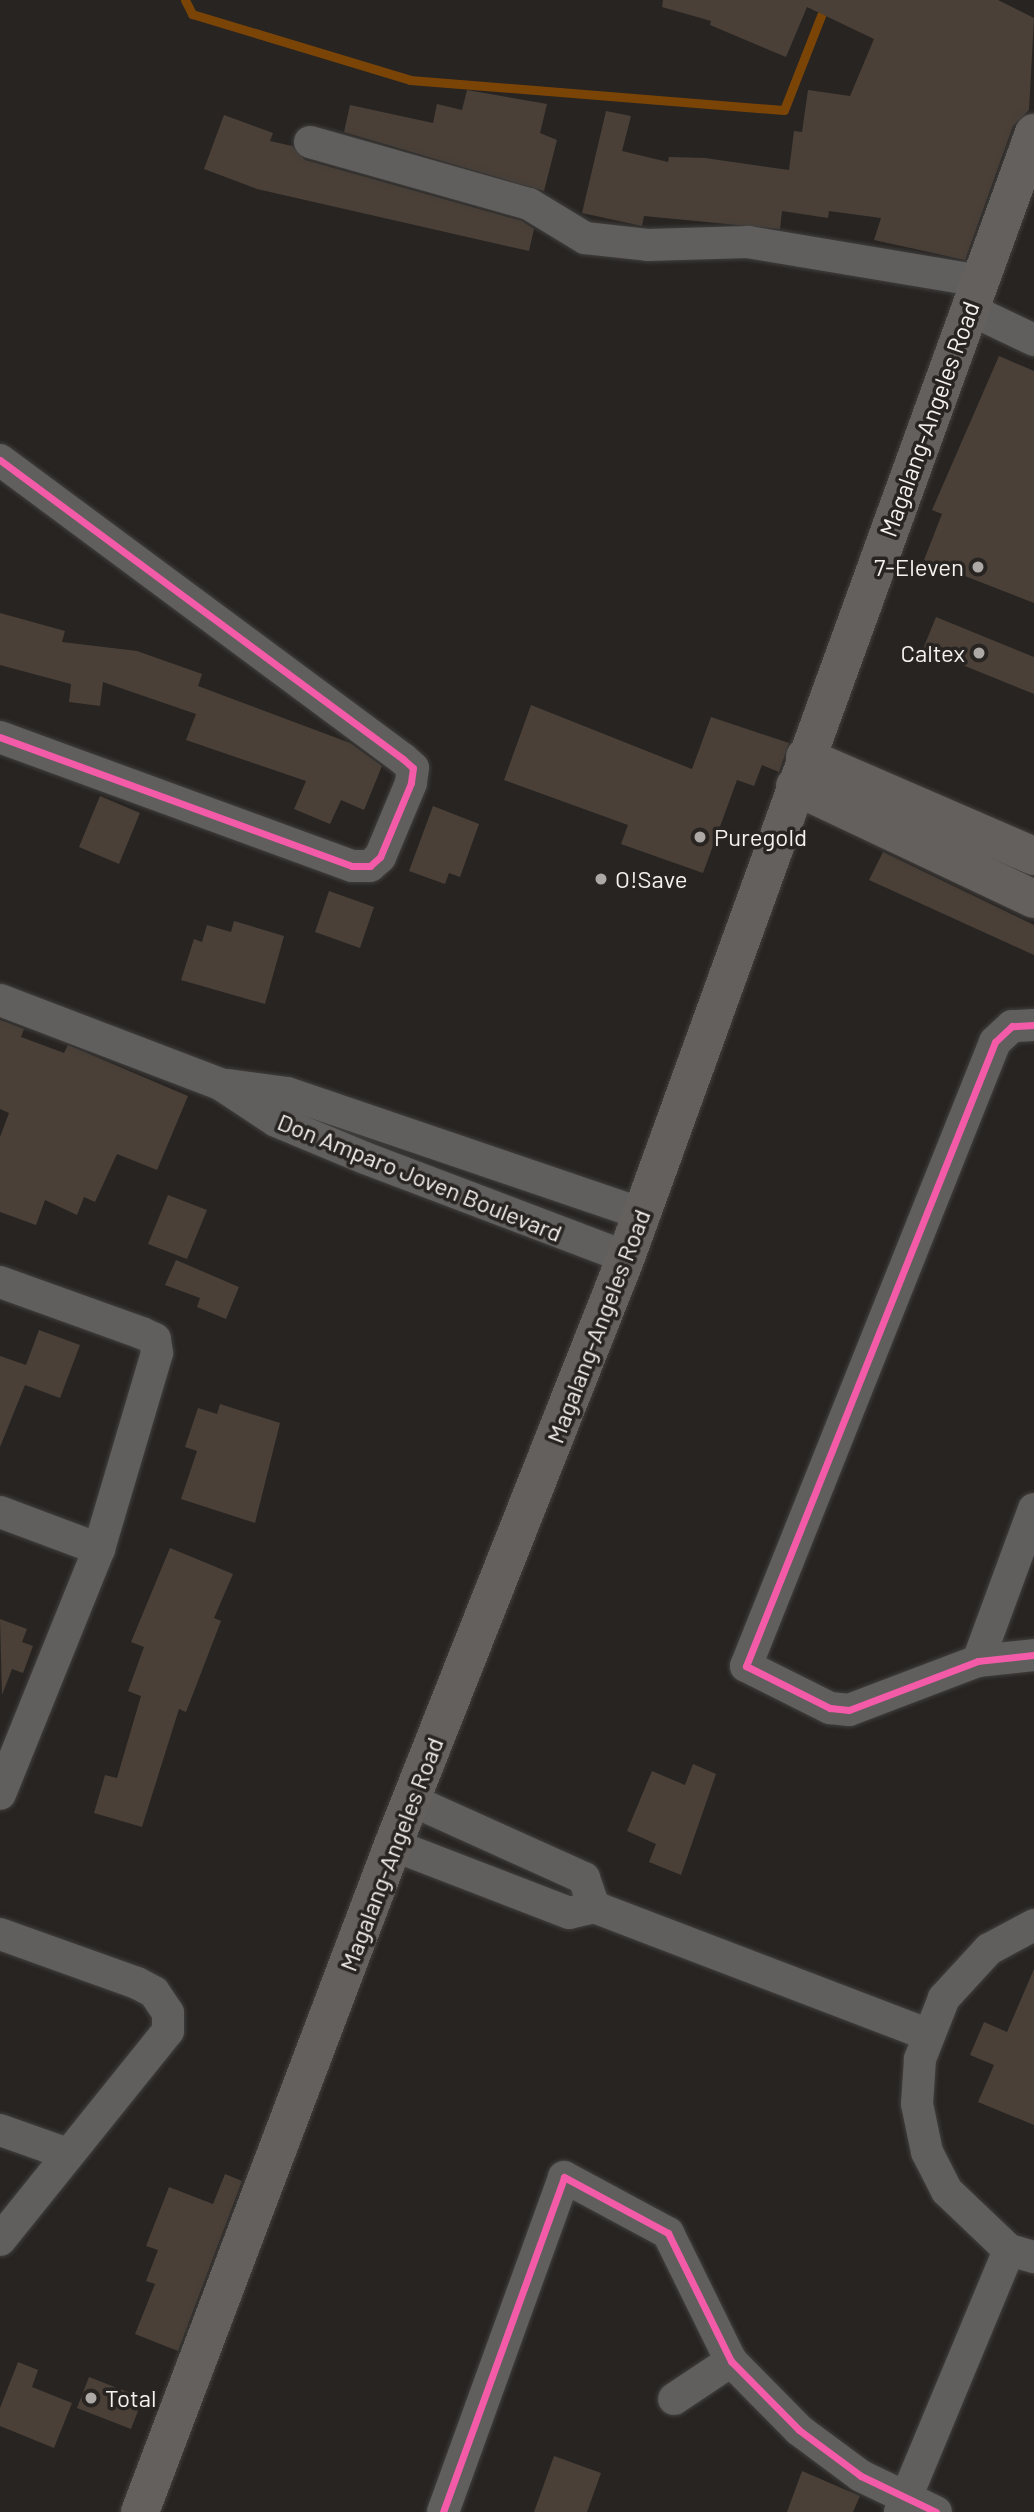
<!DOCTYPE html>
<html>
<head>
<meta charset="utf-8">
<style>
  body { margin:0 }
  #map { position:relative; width:1034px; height:2512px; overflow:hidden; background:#272422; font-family:Barlow,sans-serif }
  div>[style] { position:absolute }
  .stream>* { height:9px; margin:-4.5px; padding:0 4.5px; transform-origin:4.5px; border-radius:4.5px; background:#7a4407 }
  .building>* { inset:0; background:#4a4038 }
  .roads { filter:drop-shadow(0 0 2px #413f3d) drop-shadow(0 0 2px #413f3d) }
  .street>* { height:32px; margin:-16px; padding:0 16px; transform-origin:16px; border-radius:16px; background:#605f5e }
  .secondary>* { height:38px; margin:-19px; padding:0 19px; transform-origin:19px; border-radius:19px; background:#64605d }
  .cycleway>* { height:7px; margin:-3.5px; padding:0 3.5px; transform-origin:3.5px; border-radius:3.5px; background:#f35aa7 }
  .dots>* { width:19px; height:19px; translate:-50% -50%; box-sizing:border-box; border:4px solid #282421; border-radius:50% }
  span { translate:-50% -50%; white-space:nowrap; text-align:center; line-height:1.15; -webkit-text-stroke:7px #282421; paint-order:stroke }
  .street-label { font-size:24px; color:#f4f1ef }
  .poi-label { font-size:24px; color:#f4f1ef }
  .right { translate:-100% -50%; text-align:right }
  .left { translate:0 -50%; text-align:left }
</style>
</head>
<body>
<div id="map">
  <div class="stream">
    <i style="left:185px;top:0;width:16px;rotate:63deg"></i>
    <i style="left:192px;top:14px;width:228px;rotate:16.8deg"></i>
    <i style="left:410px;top:80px;width:375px;rotate:4.6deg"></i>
    <i style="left:784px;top:110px;width:118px;rotate:-68.6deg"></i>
  </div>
  <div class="building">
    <i style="clip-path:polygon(663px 0,998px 0,1034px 18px,1029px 110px,1013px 126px,965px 260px,874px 240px,881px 218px,829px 211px,828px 218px,782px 211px,780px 229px,644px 216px,642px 226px,582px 213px,606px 111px,631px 116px,622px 151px,668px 162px,669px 157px,705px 158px,789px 170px,794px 131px,802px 132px,808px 90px,850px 96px,874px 39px,807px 7px,786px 57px,710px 25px,711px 21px,662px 7px)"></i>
    <i style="clip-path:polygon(467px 90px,547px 104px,540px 133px,557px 140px,544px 191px,344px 132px,350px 105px,433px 123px,437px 104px,462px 110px)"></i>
    <i style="clip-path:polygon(224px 115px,273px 133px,270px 141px,292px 146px,305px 160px,522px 221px,534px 229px,529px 251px,257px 189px,204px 169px)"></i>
    <i style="clip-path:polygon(999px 356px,1034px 371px,1034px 603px,924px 560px,942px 514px,932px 510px)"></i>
    <i style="clip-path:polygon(0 613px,65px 631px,62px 642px,137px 651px,202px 674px,198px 686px,350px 743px,382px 766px,364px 810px,341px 800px,330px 824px,294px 809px,306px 781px,186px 740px,196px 714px,103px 682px,100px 706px,69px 702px,71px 684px,0 665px)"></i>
    <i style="clip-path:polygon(936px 617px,1034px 657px,1034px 694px,923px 649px)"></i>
    <i style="clip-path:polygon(531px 705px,692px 769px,711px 717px,789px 743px,779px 772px,762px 765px,754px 786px,737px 780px,703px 873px,621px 844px,628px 825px,504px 780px)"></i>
    <i style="clip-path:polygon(100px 796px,140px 813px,119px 864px,79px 847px)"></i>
    <i style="clip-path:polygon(433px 806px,479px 824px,460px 877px,449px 873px,445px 884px,409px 871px)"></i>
    <i style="clip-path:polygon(883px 852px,1034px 925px,1034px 955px,869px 880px)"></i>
    <i style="clip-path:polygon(329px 891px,374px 907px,360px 948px,315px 932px)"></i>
    <i style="clip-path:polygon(234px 921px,284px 936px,265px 1004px,181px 980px,194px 939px,202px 942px,207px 925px,231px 932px)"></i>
    <i style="clip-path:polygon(0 1020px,24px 1029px,21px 1037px,64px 1053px,68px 1045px,188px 1096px,157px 1170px,117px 1154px,95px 1202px,84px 1197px,77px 1215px,45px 1200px,36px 1225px,0 1212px,0 1137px,9px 1113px,0 1109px)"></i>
    <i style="clip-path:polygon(168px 1195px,207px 1210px,187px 1259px,148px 1244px)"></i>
    <i style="clip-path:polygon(176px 1260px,239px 1287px,226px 1319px,197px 1307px,200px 1298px,165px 1285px)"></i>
    <i style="clip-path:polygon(39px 1330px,80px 1345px,60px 1398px,25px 1385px,0 1447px,0 1356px,26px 1365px)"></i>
    <i style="clip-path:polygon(220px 1404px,280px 1423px,255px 1523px,181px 1499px,197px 1451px,185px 1447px,198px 1408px,217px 1414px)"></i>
    <i style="clip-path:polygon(170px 1548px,233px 1574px,214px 1618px,221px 1621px,186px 1712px,179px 1709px,142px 1827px,94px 1813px,105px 1775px,117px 1778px,141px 1696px,128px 1691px,144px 1647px,131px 1642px)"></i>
    <i style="clip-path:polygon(0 1619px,27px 1629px,22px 1642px,33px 1646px,23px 1673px,12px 1669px,2px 1695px)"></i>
    <i style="clip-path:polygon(693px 1764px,716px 1774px,681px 1875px,649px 1862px,656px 1844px,627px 1831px,652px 1771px,685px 1785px)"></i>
    <i style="clip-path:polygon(1034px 1969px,1034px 2125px,978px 2102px,994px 2065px,970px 2055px,984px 2022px,1007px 2032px)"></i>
    <i style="clip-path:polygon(225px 2174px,242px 2181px,178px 2351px,135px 2334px,155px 2284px,146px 2281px,158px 2250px,146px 2246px,169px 2187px,213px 2204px)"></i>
    <i style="clip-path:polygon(18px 2362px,38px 2370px,32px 2387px,72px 2403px,54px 2448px,0 2426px,0 2408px)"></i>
    <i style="clip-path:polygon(89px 2377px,143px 2398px,131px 2429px,77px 2408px)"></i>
    <i style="clip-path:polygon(554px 2456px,601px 2473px,587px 2512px,534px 2512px)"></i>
    <i style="clip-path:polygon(802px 2471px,860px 2496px,853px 2512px,787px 2512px)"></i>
  </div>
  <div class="roads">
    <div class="street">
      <i style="left:310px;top:142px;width:228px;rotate:15.8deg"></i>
      <i style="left:529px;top:204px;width:66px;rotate:31.3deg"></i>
      <i style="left:585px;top:238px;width:63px;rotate:6.3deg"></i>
      <i style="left:648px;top:245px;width:100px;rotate:-1.7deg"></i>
      <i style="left:748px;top:242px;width:235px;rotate:9.5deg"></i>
      <i style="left:969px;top:309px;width:72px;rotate:25.5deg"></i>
      <i style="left:0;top:460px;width:502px;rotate:36.57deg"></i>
      <i style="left:403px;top:759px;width:13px;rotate:42deg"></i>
      <i style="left:413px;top:768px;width:15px;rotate:98deg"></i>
      <i style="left:411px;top:783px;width:80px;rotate:112.7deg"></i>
      <i style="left:380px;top:857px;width:13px;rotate:138deg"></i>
      <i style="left:370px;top:866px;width:18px;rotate:180deg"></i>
      <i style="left:352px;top:866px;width:375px;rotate:-159.9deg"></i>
      <i style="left:0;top:1000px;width:235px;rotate:20.9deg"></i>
      <i style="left:220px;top:1084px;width:67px;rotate:33.5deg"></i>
      <i style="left:276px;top:1121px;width:96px;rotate:22.6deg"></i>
      <i style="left:365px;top:1158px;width:279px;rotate:20.8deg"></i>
      <i style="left:1034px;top:1025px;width:22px;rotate:177deg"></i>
      <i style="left:1012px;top:1026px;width:23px;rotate:137deg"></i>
      <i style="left:995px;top:1042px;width:672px;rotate:111.75deg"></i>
      <i style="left:746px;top:1666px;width:94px;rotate:26.6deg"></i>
      <i style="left:830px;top:1708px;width:19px;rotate:6deg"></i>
      <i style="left:849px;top:1710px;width:138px;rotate:-20.8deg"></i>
      <i style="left:978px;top:1661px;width:56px;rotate:-6.1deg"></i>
      <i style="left:228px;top:1085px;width:60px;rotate:7.7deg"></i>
      <i style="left:287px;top:1093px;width:375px;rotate:18.8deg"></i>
      <i style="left:0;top:1282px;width:151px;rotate:19.8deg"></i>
      <i style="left:142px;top:1333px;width:14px;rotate:25deg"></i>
      <i style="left:155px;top:1339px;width:14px;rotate:82deg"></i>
      <i style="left:157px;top:1353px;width:204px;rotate:106.5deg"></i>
      <i style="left:99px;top:1549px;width:264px;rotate:112deg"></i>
      <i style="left:0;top:1512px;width:106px;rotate:20.5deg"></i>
      <i style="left:978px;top:1661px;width:162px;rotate:-69.8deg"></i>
      <i style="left:411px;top:1800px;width:190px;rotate:24.3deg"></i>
      <i style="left:584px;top:1878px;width:31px;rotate:71deg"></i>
      <i style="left:393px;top:1845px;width:189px;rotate:21.1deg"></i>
      <i style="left:569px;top:1913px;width:26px;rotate:-13deg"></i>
      <i style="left:594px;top:1907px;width:356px;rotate:20.9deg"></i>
      <i style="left:1034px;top:1925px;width:51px;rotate:151.9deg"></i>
      <i style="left:989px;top:1949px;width:67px;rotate:132.6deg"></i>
      <i style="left:944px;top:1998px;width:66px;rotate:111.5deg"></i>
      <i style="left:920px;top:2059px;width:45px;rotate:93.8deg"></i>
      <i style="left:917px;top:2104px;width:49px;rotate:78.2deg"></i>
      <i style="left:927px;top:2152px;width:44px;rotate:62.9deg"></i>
      <i style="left:947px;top:2191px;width:86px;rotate:43.6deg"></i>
      <i style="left:1009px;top:2250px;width:26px;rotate:16deg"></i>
      <i style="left:0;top:1934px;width:145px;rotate:19.7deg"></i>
      <i style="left:137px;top:1983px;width:19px;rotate:28deg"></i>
      <i style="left:154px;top:1992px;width:25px;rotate:56deg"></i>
      <i style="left:168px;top:2013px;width:18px;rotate:90deg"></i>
      <i style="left:168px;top:2031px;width:268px;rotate:128.8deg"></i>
      <i style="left:0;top:2130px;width:69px;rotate:19.5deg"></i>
      <i style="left:674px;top:2399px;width:69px;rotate:-33.7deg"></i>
      <i style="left:443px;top:2512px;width:356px;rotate:-70.1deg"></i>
      <i style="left:564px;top:2177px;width:118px;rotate:28.3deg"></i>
      <i style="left:668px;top:2233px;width:143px;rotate:63.8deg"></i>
      <i style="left:731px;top:2361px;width:97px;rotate:45.4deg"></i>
      <i style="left:799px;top:2430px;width:77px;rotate:36.6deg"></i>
      <i style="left:861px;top:2476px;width:83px;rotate:25.6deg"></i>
      <i style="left:900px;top:2512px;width:284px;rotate:-67.4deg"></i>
    </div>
    <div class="secondary">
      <i style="left:805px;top:757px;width:249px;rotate:23.4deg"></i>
      <i style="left:795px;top:786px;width:264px;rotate:25.3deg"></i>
      <i style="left:140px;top:2512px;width:713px;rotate:-69.23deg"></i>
      <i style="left:393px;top:1845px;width:632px;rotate:-68.38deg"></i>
      <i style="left:626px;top:1257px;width:1196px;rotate:-70.05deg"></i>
    </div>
  </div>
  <div class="cycleway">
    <i style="left:0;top:460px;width:502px;rotate:36.57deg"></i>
    <i style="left:403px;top:759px;width:13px;rotate:42deg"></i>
    <i style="left:413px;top:768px;width:15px;rotate:98deg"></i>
    <i style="left:411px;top:783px;width:80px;rotate:112.7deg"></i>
    <i style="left:380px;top:857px;width:13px;rotate:138deg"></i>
    <i style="left:370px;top:866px;width:18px;rotate:180deg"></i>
    <i style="left:352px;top:866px;width:375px;rotate:-159.9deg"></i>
    <i style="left:1034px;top:1025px;width:22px;rotate:177deg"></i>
    <i style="left:1012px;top:1026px;width:23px;rotate:137deg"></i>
    <i style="left:995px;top:1042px;width:672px;rotate:111.75deg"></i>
    <i style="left:746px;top:1666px;width:94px;rotate:26.6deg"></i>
    <i style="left:830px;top:1708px;width:19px;rotate:6deg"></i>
    <i style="left:849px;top:1710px;width:138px;rotate:-20.8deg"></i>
    <i style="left:978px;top:1661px;width:56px;rotate:-6.1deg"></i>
    <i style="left:443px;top:2512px;width:356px;rotate:-70.1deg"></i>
    <i style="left:564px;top:2177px;width:118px;rotate:28.3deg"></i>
    <i style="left:668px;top:2233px;width:143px;rotate:63.8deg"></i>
    <i style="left:731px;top:2361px;width:97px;rotate:45.4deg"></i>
    <i style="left:799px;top:2430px;width:77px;rotate:36.6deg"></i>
    <i style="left:861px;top:2476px;width:83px;rotate:25.6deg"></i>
  </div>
  <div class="dots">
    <i style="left:978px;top:567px;background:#aca9a7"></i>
    <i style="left:979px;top:653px;background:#aca9a7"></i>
    <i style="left:700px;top:837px;background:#aca9a7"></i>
    <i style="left:601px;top:879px;background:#aca9a7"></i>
    <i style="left:91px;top:2398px;background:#aca9a7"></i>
  </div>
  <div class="street-label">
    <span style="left:929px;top:419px;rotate:-70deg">Magalang-Angeles Road</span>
    <span style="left:420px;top:1177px;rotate:22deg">Don Amparo Joven Boulevard</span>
    <span style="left:598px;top:1326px;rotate:-69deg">Magalang-Angeles Road</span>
    <span style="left:391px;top:1854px;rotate:-69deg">Magalang-Angeles Road</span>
  </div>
  <div class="poi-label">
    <span class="right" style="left:964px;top:567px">7-Eleven</span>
    <span class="right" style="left:965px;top:653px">Caltex</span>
    <span class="left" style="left:714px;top:837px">Puregold</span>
    <span class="left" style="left:615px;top:879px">O!Save</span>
    <span class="left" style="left:105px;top:2398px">Total</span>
  </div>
</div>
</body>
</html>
